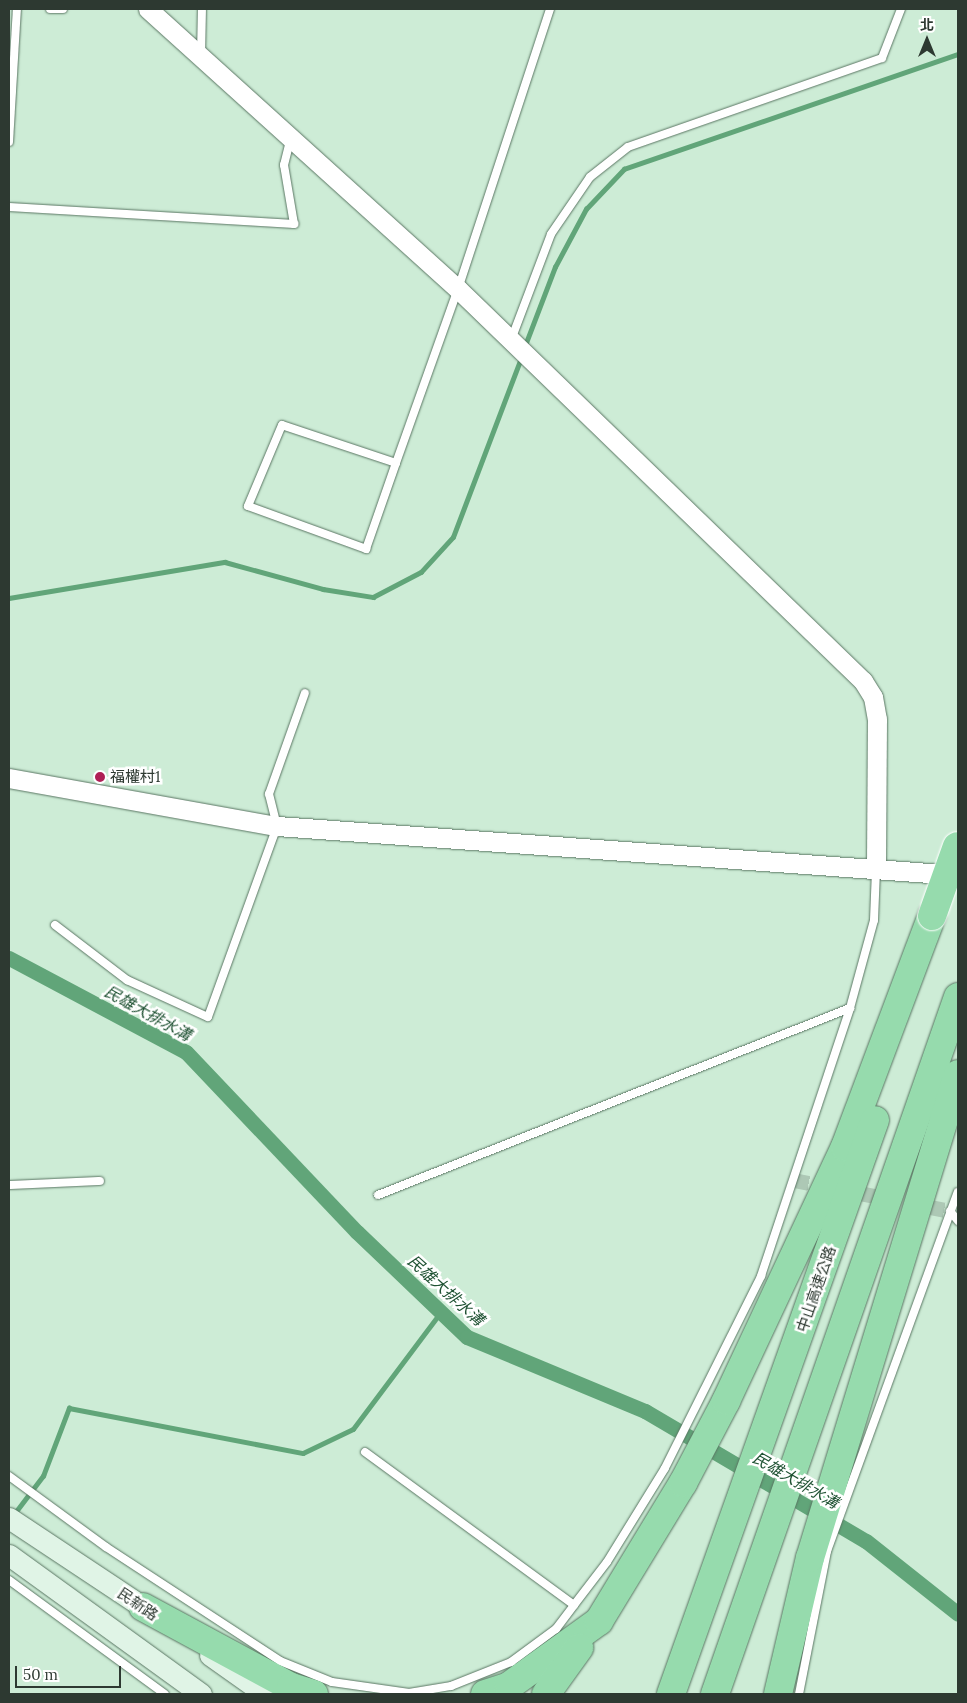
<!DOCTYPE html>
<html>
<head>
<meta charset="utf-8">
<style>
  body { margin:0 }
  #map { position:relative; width:967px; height:1703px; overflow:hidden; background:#cdecd6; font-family:Lora,"Noto Sans TC",serif }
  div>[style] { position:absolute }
  .stream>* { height:4.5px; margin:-2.25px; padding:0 2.25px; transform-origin:2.25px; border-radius:2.25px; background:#61a579 }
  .canal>* { height:15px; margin:-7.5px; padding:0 7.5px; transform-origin:7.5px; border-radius:7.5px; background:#61a579 }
  .minor-tunnel>* { height:15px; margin-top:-7.5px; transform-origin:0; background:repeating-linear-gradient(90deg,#adc8b5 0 15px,transparent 0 23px) }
  .roads { filter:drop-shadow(0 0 1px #5a7663) drop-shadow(0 0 1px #5a7663) }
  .service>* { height:8px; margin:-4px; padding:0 4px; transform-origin:4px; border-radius:4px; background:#fff }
  .tertiary>* { height:19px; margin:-9.5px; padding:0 9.5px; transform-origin:9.5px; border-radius:9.5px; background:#fff }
  .secondary>* { height:21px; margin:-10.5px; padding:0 10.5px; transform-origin:10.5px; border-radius:10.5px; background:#e0f4e6 }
  .motorway>* { height:28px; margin:-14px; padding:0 14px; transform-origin:14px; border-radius:14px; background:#96dbad }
  .bridges { filter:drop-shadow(0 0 1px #fff) drop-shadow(0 0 1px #fff) }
  .motorway-bridge>* { height:28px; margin:-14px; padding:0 14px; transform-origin:14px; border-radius:14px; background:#96dbad }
  .dots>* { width:14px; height:14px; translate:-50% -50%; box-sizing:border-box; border:2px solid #fff; border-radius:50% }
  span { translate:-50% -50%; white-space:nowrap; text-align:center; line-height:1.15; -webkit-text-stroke:5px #fff; paint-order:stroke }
  .poi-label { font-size:15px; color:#2d3931 }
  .left { translate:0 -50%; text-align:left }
  .street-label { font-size:15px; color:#2d3931 }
  .water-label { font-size:16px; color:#205334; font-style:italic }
  .frame { position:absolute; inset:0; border:10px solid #2d3931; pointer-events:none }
  .north { position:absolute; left:902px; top:15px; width:50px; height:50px; -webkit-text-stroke:4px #fff; paint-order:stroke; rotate:0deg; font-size:14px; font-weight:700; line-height:20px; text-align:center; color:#2d3931 }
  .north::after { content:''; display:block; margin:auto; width:18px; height:22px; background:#2d3931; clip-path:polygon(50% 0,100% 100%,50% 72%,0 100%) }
  .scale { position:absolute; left:15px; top:1666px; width:106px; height:22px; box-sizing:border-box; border:2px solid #2d3931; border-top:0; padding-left:6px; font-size:15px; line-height:18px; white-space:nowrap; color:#2d3931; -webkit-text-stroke:4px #fff; paint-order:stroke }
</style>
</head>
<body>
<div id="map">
  <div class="stream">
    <i style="left:524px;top:348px;width:87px;rotate:-69.1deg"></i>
    <i style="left:555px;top:267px;width:66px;rotate:-61.9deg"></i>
    <i style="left:586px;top:209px;width:55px;rotate:-46.5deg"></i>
    <i style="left:624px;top:169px;width:353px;rotate:-19deg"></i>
    <i style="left:9px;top:598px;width:219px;rotate:-9.5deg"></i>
    <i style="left:225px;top:562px;width:102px;rotate:15.4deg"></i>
    <i style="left:323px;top:589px;width:51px;rotate:9.1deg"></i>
    <i style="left:373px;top:597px;width:54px;rotate:-27.5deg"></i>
    <i style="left:421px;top:572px;width:47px;rotate:-47.6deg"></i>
    <i style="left:453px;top:537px;width:191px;rotate:-69.2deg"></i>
    <i style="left:14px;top:1514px;width:48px;rotate:-52.7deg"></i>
    <i style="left:43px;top:1476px;width:73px;rotate:-69.1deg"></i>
    <i style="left:69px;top:1408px;width:238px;rotate:10.9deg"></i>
    <i style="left:303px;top:1453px;width:55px;rotate:-25.6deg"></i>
    <i style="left:353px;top:1429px;width:146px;rotate:-53.1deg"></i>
  </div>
  <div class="canal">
    <i style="left:9px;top:958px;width:200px;rotate:28deg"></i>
    <i style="left:186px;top:1052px;width:248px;rotate:46.5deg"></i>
    <i style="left:357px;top:1232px;width:152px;rotate:43.7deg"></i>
    <i style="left:467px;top:1337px;width:193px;rotate:22.6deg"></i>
    <i style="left:645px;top:1411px;width:256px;rotate:30.5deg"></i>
    <i style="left:866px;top:1541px;width:117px;rotate:38.4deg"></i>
  </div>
  <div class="minor-tunnel">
    <i style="left:794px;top:1180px;width:159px;rotate:11.2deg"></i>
  </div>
  <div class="roads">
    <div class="service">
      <i style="left:50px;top:9px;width:13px"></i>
      <i style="left:201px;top:55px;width:46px;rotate:-88.8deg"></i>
      <i style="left:9px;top:142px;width:133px;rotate:-86.6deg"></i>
      <i style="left:9px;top:207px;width:286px;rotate:3.4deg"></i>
      <i style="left:294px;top:224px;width:60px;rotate:-99.6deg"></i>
      <i style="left:284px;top:165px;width:25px;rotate:-76deg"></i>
      <i style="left:511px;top:340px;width:113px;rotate:-69.3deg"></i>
      <i style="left:551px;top:234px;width:69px;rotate:-55.6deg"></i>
      <i style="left:590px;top:177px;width:48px;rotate:-38.3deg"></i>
      <i style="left:628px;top:147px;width:269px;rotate:-19.3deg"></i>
      <i style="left:882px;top:58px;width:53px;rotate:-68.8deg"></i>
      <i style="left:396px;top:463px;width:120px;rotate:-161.6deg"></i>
      <i style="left:282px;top:425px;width:88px;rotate:112.8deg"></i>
      <i style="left:248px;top:506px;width:126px;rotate:20deg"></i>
      <i style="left:366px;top:549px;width:91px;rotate:-70.8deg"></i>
      <i style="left:396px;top:463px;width:185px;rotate:-70.4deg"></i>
      <i style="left:458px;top:289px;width:295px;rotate:-71.8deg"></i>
      <i style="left:55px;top:925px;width:91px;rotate:37.4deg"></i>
      <i style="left:127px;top:980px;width:89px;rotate:24.6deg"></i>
      <i style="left:208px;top:1017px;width:203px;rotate:-70.1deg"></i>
      <i style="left:277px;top:826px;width:33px;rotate:-104deg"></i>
      <i style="left:269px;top:794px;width:107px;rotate:-70.4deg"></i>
      <i style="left:9px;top:1185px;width:91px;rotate:-2.5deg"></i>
      <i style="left:378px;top:1195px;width:508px;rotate:-21.61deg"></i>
      <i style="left:950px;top:1211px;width:13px;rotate:51deg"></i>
      <i style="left:9px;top:1476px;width:120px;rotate:36.2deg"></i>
      <i style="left:106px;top:1547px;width:208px;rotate:33.2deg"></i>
      <i style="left:280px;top:1661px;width:56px;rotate:22deg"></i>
      <i style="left:332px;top:1682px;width:78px;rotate:8.1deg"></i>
      <i style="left:409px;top:1693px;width:43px;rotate:-9.5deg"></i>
      <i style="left:451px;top:1686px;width:65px;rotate:-21.8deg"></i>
      <i style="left:511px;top:1662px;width:56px;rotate:-36.3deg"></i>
      <i style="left:556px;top:1629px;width:30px;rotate:-53deg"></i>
      <i style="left:574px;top:1605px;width:259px;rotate:-143.8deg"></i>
      <i style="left:9px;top:1580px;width:193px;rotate:36.2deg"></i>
      <i style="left:574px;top:1605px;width:54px;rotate:-52.5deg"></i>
      <i style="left:607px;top:1562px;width:110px;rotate:-58.3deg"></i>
      <i style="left:665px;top:1468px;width:215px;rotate:-63.4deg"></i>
      <i style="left:761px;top:1276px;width:282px;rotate:-71.6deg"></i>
      <i style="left:850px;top:1008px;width:91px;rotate:-74.7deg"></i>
      <i style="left:874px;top:920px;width:49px;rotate:-87.7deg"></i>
      <i style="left:799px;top:1694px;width:146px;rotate:-78.9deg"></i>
      <i style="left:827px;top:1551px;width:382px;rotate:-70deg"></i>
    </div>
    <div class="tertiary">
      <i style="left:148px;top:9px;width:418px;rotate:42.1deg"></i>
      <i style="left:458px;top:289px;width:564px;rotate:44.07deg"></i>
      <i style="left:863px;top:681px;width:19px;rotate:58deg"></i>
      <i style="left:873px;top:697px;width:22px;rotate:80deg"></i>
      <i style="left:877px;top:719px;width:150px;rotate:90.4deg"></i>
      <i style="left:9px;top:778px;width:272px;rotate:10.2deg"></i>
      <i style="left:277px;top:826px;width:682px;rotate:4.12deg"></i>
    </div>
    <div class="secondary">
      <i style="left:9px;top:1518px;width:175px;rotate:33.6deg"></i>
      <i style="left:9px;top:1555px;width:237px;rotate:35.9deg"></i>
      <i style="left:210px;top:1655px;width:67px;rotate:35.3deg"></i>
    </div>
    <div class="motorway">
      <i style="left:143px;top:1607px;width:168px;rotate:28.4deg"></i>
      <i style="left:291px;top:1687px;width:24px;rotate:17deg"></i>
      <i style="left:485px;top:1694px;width:25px;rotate:-18deg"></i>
      <i style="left:509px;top:1686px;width:111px;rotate:-35.8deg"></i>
      <i style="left:599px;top:1621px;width:162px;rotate:-58.7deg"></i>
      <i style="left:683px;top:1483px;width:93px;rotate:-62.3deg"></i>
      <i style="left:726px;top:1401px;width:280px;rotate:-64.9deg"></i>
      <i style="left:845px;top:1147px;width:247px;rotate:-69.4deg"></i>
      <i style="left:546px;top:1694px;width:57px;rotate:-54.3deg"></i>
      <i style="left:671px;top:1694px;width:609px;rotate:-70.43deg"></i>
      <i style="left:715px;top:1694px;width:738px;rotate:-70.78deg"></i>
      <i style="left:778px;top:1694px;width:140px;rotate:-76.8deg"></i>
      <i style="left:810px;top:1558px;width:506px;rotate:-73deg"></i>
    </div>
  </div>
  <div class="bridges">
    <div class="motorway-bridge">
      <i style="left:932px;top:916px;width:74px;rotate:-70.3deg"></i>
    </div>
  </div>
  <div class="dots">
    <i style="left:100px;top:777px;background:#af2056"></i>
  </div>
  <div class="poi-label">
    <span class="left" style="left:110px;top:777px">福權村1</span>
  </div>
  <div class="street-label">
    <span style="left:816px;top:1289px;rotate:-71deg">中山高速公路</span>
    <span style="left:138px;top:1604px;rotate:34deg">民新路</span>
  </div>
  <div class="water-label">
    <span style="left:148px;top:1013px;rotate:29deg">民雄大排水溝</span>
    <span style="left:446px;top:1290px;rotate:42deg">民雄大排水溝</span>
    <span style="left:796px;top:1480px;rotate:30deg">民雄大排水溝</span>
  </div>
  <div class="frame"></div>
  <div class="north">北</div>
  <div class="scale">50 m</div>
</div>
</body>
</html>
